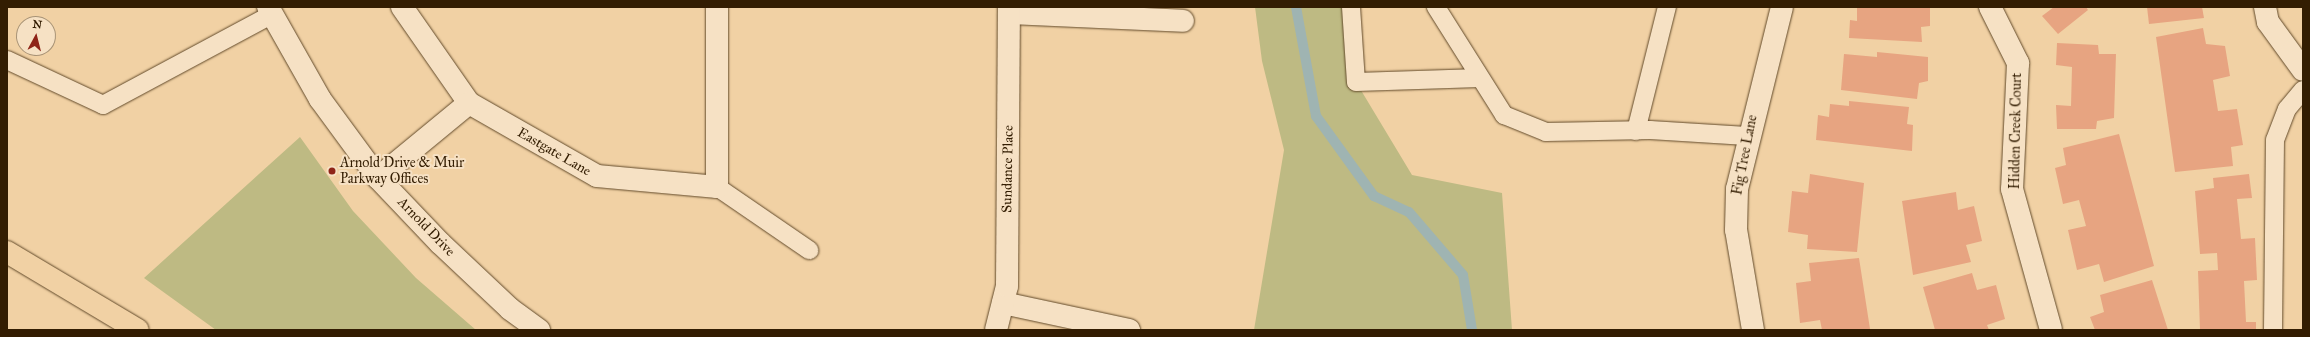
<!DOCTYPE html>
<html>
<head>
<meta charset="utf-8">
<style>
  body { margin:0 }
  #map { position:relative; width:2310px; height:337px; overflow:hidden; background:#f1d1a4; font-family:"IM FELL Great Primer",serif }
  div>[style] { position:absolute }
  .green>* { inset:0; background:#beba83 }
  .stream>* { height:10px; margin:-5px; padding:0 5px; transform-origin:5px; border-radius:5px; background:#9fb4b2 }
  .building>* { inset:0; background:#e7a481 }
  .roads { filter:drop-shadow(0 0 1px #624a2a) drop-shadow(0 0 1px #624a2a) }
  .lane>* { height:18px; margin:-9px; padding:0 9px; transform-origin:9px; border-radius:9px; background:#f6e1c4 }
  .street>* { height:22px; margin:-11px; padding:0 11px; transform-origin:11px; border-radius:11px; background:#f6e1c4 }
  .secondary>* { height:22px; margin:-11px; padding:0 11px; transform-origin:11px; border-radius:11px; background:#f6e1c4 }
  .highway>* { height:22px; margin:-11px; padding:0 11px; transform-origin:11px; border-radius:11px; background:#f1d1a4 }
  .dots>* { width:11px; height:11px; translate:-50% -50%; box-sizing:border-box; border:2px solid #f6e1c4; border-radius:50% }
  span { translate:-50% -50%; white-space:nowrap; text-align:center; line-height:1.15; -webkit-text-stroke:4px #f6e1c4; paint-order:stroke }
  .street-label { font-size:14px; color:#331d02 }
  .poi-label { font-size:14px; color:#331d02 }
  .left { translate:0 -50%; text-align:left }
  .frame { position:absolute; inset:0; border:8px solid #331d02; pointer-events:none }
  .north { position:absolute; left:16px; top:16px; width:40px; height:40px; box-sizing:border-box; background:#f6e1c4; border:1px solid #a89376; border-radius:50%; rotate:7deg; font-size:11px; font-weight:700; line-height:16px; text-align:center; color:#331d02 }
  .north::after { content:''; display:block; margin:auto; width:14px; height:18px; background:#8f2418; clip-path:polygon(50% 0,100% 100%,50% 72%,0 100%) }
</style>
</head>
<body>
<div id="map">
  <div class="green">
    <i style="clip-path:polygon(1255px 7px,1351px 7px,1356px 82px,1412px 175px,1502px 193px,1512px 330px,1254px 330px,1284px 150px,1262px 61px)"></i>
    <i style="clip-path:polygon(300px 137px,353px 211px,416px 278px,476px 330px,216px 330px,144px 278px)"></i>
  </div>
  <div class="stream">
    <i style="left:1296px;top:7px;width:111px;rotate:79.6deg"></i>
    <i style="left:1316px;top:116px;width:99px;rotate:54.1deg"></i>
    <i style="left:1374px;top:196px;width:38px;rotate:25deg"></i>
    <i style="left:1409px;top:212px;width:83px;rotate:49.4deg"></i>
    <i style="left:1463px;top:275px;width:56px;rotate:80.7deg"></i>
  </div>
  <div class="building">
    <i style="clip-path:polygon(1857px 7px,1930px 7px,1930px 26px,1921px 27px,1922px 42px,1849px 38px,1850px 20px,1857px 21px)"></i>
    <i style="clip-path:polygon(2054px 7px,2086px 7px,2088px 10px,2058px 34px,2042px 16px)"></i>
    <i style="clip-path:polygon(2147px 7px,2202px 7px,2204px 18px,2149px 24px)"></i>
    <i style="clip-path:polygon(2203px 28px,2206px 44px,2225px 46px,2230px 76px,2213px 80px,2218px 111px,2237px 109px,2243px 145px,2231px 147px,2233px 166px,2175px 172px,2156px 37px)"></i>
    <i style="clip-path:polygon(2057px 43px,2098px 45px,2099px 54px,2116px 54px,2114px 118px,2097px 121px,2096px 129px,2057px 129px,2056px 105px,2071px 106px,2072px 67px,2056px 65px)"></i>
    <i style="clip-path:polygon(1877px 52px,1928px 57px,1928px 81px,1919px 83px,1917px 99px,1841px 90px,1844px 54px,1877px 57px)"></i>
    <i style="clip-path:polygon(1849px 101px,1909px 107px,1907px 124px,1913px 125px,1912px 151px,1816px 140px,1818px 115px,1829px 117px,1830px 104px,1849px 106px)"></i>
    <i style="clip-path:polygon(2119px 134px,2154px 266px,2104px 282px,2099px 264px,2077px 270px,2068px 230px,2086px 226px,2079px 200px,2063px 204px,2055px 168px,2066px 165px,2063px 148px)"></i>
    <i style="clip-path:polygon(1810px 174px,1864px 183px,1857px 252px,1807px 249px,1808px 235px,1788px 232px,1792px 191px,1808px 193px)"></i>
    <i style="clip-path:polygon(2249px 174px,2252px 198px,2237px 199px,2241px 239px,2255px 238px,2257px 280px,2244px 281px,2246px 322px,2256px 322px,2256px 330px,2200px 330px,2198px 271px,2218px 270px,2217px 253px,2200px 254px,2195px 191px,2214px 188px,2213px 178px)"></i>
    <i style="clip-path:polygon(1956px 192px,1958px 210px,1974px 206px,1982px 241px,1966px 245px,1971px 262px,1913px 275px,1902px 201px)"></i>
    <i style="clip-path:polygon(1859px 258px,1870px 329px,1822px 330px,1820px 320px,1800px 323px,1796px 283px,1811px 281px,1809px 263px)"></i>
    <i style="clip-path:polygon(1972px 273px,1977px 290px,1996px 285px,2005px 319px,1987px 325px,1989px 330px,1935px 330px,1923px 287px)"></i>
    <i style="clip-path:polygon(2152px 280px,2168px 330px,2095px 330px,2090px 317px,2104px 312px,2100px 295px)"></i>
  </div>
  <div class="roads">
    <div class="lane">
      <i style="left:1351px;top:7px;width:75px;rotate:86.2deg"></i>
      <i style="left:1356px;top:82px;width:124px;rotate:-1.8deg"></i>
      <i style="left:1436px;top:7px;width:128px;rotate:57.8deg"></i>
      <i style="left:1504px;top:115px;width:45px;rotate:22deg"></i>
      <i style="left:1546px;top:132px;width:104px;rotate:-1.1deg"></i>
      <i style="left:1650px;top:130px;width:97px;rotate:3.5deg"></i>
      <i style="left:7px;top:60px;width:106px;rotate:25.1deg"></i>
      <i style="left:103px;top:105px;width:191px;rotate:-28.2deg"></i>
      <i style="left:1636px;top:131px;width:128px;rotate:-76deg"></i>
      <i style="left:717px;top:187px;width:112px;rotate:34.4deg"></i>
      <i style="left:2273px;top:330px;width:190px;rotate:-89.4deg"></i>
      <i style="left:2275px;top:140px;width:33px;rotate:-69deg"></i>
      <i style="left:2287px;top:109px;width:25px;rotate:-50deg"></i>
    </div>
    <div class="street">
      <i style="left:402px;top:7px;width:117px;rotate:55.1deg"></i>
      <i style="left:469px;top:103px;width:147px;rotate:29.7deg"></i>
      <i style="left:597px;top:176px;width:121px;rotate:5.2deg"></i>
      <i style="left:717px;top:187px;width:180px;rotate:-90deg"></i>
      <i style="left:1990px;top:7px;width:63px;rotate:63.4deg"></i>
      <i style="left:2018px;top:63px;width:126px;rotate:92.7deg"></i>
      <i style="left:2012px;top:189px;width:146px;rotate:74.5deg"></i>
      <i style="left:2265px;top:7px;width:15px;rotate:79deg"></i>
      <i style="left:2268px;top:22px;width:59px;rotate:53.9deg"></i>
      <i style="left:1010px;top:13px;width:173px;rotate:2.6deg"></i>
      <i style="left:378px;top:178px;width:118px;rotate:-39.5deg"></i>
      <i style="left:1003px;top:303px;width:129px;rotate:12.1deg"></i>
      <i style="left:996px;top:330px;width:45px;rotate:-76deg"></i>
      <i style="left:1007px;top:286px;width:279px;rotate:-89.6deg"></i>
      <i style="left:1753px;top:330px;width:101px;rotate:-99.6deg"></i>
      <i style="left:1736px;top:230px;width:41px;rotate:-88.6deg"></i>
      <i style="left:1737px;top:189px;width:187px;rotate:-76.1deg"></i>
    </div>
    <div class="secondary">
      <i style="left:268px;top:7px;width:106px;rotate:60.5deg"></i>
      <i style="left:320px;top:99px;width:98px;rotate:53.7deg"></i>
      <i style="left:378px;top:178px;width:90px;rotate:46.4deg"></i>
      <i style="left:440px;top:243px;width:96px;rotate:43.3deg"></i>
      <i style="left:510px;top:309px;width:36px;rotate:36deg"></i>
    </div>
    <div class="highway">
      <i style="left:7px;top:252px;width:152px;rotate:30.8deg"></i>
    </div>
  </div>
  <div class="dots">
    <i style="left:332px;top:171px;background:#8f2418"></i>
  </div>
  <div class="street-label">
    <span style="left:2016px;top:131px;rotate:-89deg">Hidden Creek Court</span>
    <span style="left:554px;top:152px;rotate:30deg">Eastgate Lane</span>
    <span style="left:1745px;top:155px;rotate:-79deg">Fig Tree Lane</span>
    <span style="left:1008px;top:169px;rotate:-89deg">Sundance Place</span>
    <span style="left:426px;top:227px;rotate:46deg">Arnold Drive</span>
  </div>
  <div class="poi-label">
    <span class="left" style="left:340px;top:171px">Arnold Drive &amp; Muir<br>Parkway Offices</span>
  </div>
  <div class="frame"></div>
  <div class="north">N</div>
</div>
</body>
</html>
